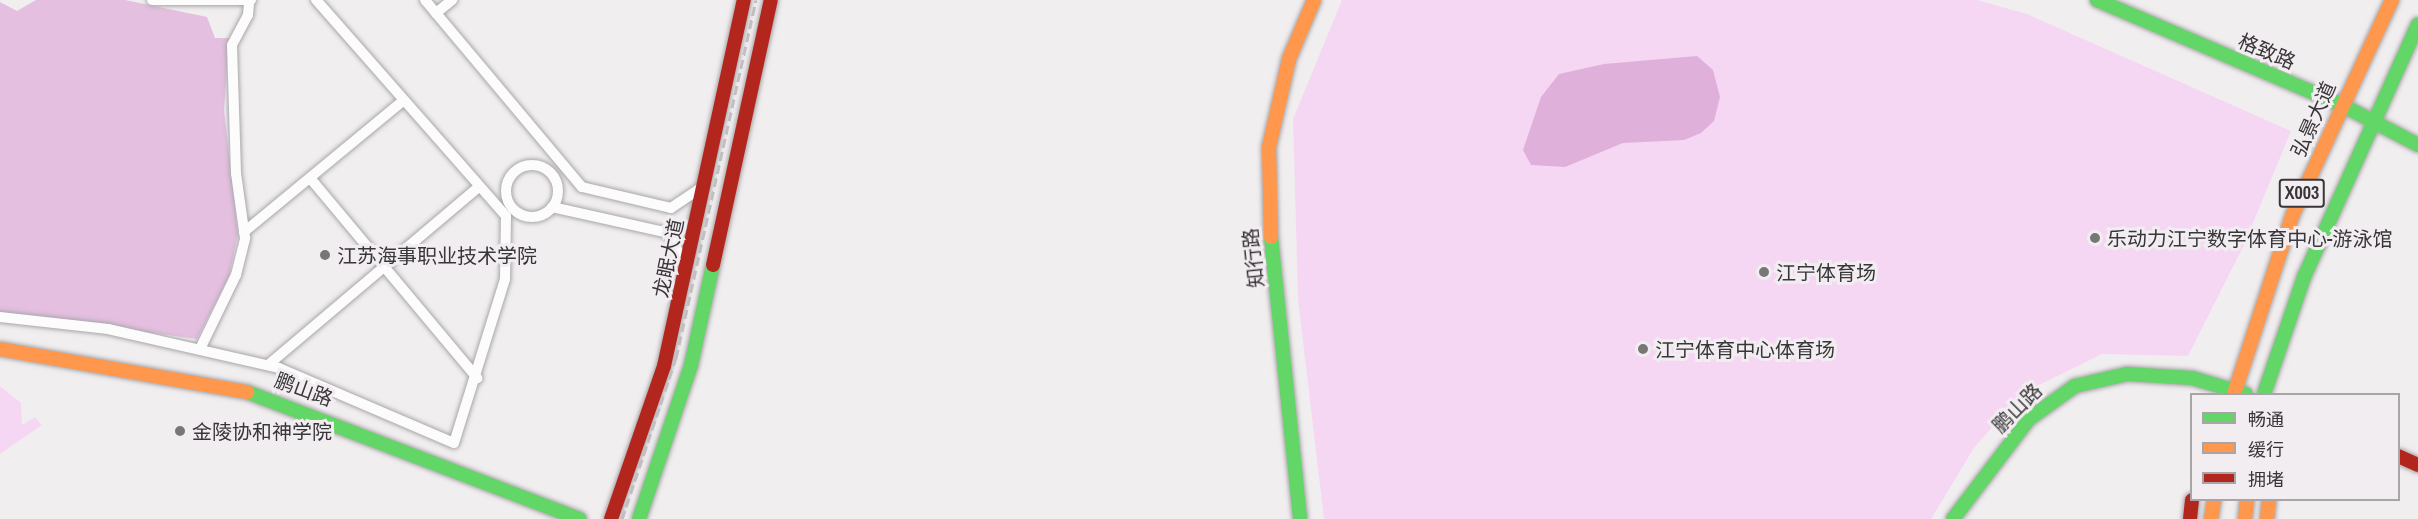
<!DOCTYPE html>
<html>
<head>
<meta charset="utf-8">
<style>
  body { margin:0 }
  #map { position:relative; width:2418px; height:519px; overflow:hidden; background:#f1eef0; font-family:"Archivo Narrow","Noto Sans SC",sans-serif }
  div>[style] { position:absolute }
  .green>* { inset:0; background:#f6d7f3 }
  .forest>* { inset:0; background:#e4bfe0 }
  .water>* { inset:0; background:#dfb0da }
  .roads { filter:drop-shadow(0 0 2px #aaa7a9) drop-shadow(0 0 2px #aaa7a9) }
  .street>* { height:10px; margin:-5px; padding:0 5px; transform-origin:5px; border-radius:5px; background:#fdfcfd }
  .street>.ring { margin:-5px; padding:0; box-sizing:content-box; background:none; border:10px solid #fdfcfd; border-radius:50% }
  .fast>* { height:14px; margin:-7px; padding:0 7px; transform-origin:7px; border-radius:7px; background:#63d668 }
  .slow>* { height:14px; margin:-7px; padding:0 7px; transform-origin:7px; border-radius:7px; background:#ff974d }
  .jam>* { height:14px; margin:-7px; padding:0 7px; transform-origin:7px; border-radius:7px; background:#b3261e }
  .rail>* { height:3px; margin-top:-1.5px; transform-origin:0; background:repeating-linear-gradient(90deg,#c0bec0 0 9px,transparent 0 13.5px) }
  .dots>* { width:16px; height:16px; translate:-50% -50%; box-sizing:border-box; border:3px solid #f2edf1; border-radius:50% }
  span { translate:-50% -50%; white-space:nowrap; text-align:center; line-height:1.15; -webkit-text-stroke:6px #f2edf1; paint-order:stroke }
  .shield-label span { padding:2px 4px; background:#f2edf1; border:2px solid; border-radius:4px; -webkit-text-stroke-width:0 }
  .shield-label { font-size:18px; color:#383638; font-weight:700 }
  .street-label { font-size:20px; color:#383638 }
  .poi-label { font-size:20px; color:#383638 }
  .left { translate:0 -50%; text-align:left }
  .legend { position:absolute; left:2190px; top:393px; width:210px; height:108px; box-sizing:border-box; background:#f2edf1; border:2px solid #a8a4a7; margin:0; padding:8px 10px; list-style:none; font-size:18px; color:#383638 }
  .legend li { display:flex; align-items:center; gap:12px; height:30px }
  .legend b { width:30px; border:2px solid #a8a4a7 }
</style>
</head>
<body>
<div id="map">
  <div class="green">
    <i style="clip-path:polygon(1342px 0,1977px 0,2027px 14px,2291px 131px,2244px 245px,2188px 356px,2102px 354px,2021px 394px,1974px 448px,1931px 519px,1324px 519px,1298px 299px,1293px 119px)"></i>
    <i style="clip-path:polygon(0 386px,21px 403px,22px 425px,35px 417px,42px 425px,0 454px)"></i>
  </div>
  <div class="forest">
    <i style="clip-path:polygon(36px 0,125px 0,207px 17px,215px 38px,229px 38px,224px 110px,238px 234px,229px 276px,197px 339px,0 312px,0 2px,17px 11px)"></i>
  </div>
  <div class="water">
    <i style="clip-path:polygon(1697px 56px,1713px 70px,1720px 97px,1714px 121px,1701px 133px,1684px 140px,1623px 143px,1565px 167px,1531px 165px,1523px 150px,1541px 97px,1559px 74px,1604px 64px)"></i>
  </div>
  <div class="roads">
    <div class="street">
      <i style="left:152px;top:0;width:99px"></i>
      <i style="left:425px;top:0;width:244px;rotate:50deg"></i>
      <i style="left:582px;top:187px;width:91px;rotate:13.3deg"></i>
      <i style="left:671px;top:208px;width:40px;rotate:-34deg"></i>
      <i style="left:436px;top:13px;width:21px;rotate:-39deg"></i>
      <i class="ring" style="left:506px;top:165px;width:42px;height:42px"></i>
      <i style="left:310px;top:178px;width:261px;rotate:50.1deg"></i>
      <i style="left:552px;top:207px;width:119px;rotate:12.6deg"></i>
      <i style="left:668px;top:233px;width:37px;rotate:61deg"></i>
      <i style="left:244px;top:232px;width:206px;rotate:-39.5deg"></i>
      <i style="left:0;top:317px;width:109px;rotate:6.3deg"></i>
      <i style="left:108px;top:329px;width:175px;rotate:12.8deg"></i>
      <i style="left:279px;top:368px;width:190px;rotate:23.2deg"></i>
      <i style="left:454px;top:443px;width:172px;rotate:-72.7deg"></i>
      <i style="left:505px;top:279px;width:63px;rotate:-89.1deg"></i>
      <i style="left:506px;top:216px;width:288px;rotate:-131.3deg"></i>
      <i style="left:201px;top:347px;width:80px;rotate:-64.1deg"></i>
      <i style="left:236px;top:275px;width:38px;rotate:-76deg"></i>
      <i style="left:245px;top:238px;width:66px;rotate:-97.9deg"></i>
      <i style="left:236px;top:173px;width:128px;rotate:-91.8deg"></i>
      <i style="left:232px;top:45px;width:34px;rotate:-62deg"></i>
      <i style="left:248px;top:15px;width:12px;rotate:-85deg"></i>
      <i style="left:268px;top:365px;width:276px;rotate:-40.2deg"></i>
    </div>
    <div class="fast">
      <i style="left:2097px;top:0;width:264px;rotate:23.2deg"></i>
      <i style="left:2340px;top:104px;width:88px;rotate:27.7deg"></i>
      <i style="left:1271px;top:237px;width:283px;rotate:84.1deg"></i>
      <i style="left:247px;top:392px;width:356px;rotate:20.9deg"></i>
      <i style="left:2264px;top:394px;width:124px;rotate:-71.1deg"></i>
      <i style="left:2304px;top:277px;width:277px;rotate:-65.7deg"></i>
      <i style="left:639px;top:519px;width:163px;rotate:-71.3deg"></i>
      <i style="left:691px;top:365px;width:102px;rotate:-77.6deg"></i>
      <i style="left:1953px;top:519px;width:126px;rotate:-52.8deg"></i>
      <i style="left:2029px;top:419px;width:57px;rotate:-35.7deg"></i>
      <i style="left:2075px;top:386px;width:53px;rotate:-13deg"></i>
      <i style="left:2127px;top:374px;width:65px;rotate:3.5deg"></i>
      <i style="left:2192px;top:378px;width:56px;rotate:16.5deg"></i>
    </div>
    <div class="slow">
      <i style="left:1271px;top:237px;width:90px;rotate:-91.3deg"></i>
      <i style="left:1269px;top:147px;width:90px;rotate:-77.2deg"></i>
      <i style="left:1289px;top:59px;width:64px;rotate:-67deg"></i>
      <i style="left:0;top:349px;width:251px;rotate:9.9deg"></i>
      <i style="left:2234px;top:394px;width:189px;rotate:-71.9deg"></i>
      <i style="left:2293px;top:214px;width:236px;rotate:-65.2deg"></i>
      <i style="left:2211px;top:519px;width:19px;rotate:-81deg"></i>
      <i style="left:2245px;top:519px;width:19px;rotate:-84deg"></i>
      <i style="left:2267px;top:519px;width:19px;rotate:-84deg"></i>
    </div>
    <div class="jam">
      <i style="left:713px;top:265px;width:271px;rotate:-77.7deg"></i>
      <i style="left:2398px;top:456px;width:22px;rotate:24deg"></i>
      <i style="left:611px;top:519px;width:162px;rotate:-70.9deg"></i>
      <i style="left:664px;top:366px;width:375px;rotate:-77.7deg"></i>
      <i style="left:2190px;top:519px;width:19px;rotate:-84deg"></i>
    </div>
  </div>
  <div class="rail">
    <i style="left:622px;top:519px;width:170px;rotate:-71.5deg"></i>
    <i style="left:676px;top:358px;width:367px;rotate:-77.4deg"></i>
  </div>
  <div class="dots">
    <i style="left:2095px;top:238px;background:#797678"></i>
    <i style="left:325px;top:255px;background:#797678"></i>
    <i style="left:1764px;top:272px;background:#797678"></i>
    <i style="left:1643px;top:349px;background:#797678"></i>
    <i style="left:180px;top:431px;background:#797678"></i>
  </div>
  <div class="shield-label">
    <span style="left:2302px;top:193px">X003</span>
  </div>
  <div class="street-label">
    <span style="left:2267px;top:51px;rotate:23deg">格致路</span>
    <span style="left:2313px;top:119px;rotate:-66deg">弘景大道</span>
    <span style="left:668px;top:258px;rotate:-78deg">龙眠大道</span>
    <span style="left:1253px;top:258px;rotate:-96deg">知行路</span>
    <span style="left:304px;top:389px;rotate:20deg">鹏山路</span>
    <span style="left:2017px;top:408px;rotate:-45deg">鹏山路</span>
  </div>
  <div class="poi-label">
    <span class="left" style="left:2107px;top:238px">乐动力江宁数字体育中心-游泳馆</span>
    <span class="left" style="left:337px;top:255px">江苏海事职业技术学院</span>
    <span class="left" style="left:1776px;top:272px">江宁体育场</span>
    <span class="left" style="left:1655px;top:349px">江宁体育中心体育场</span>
    <span class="left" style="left:192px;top:431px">金陵协和神学院</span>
  </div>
  <ul class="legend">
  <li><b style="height:8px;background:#63d668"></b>畅通</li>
  <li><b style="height:8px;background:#ff974d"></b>缓行</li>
  <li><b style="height:8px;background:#b3261e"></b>拥堵</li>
  </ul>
</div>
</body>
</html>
